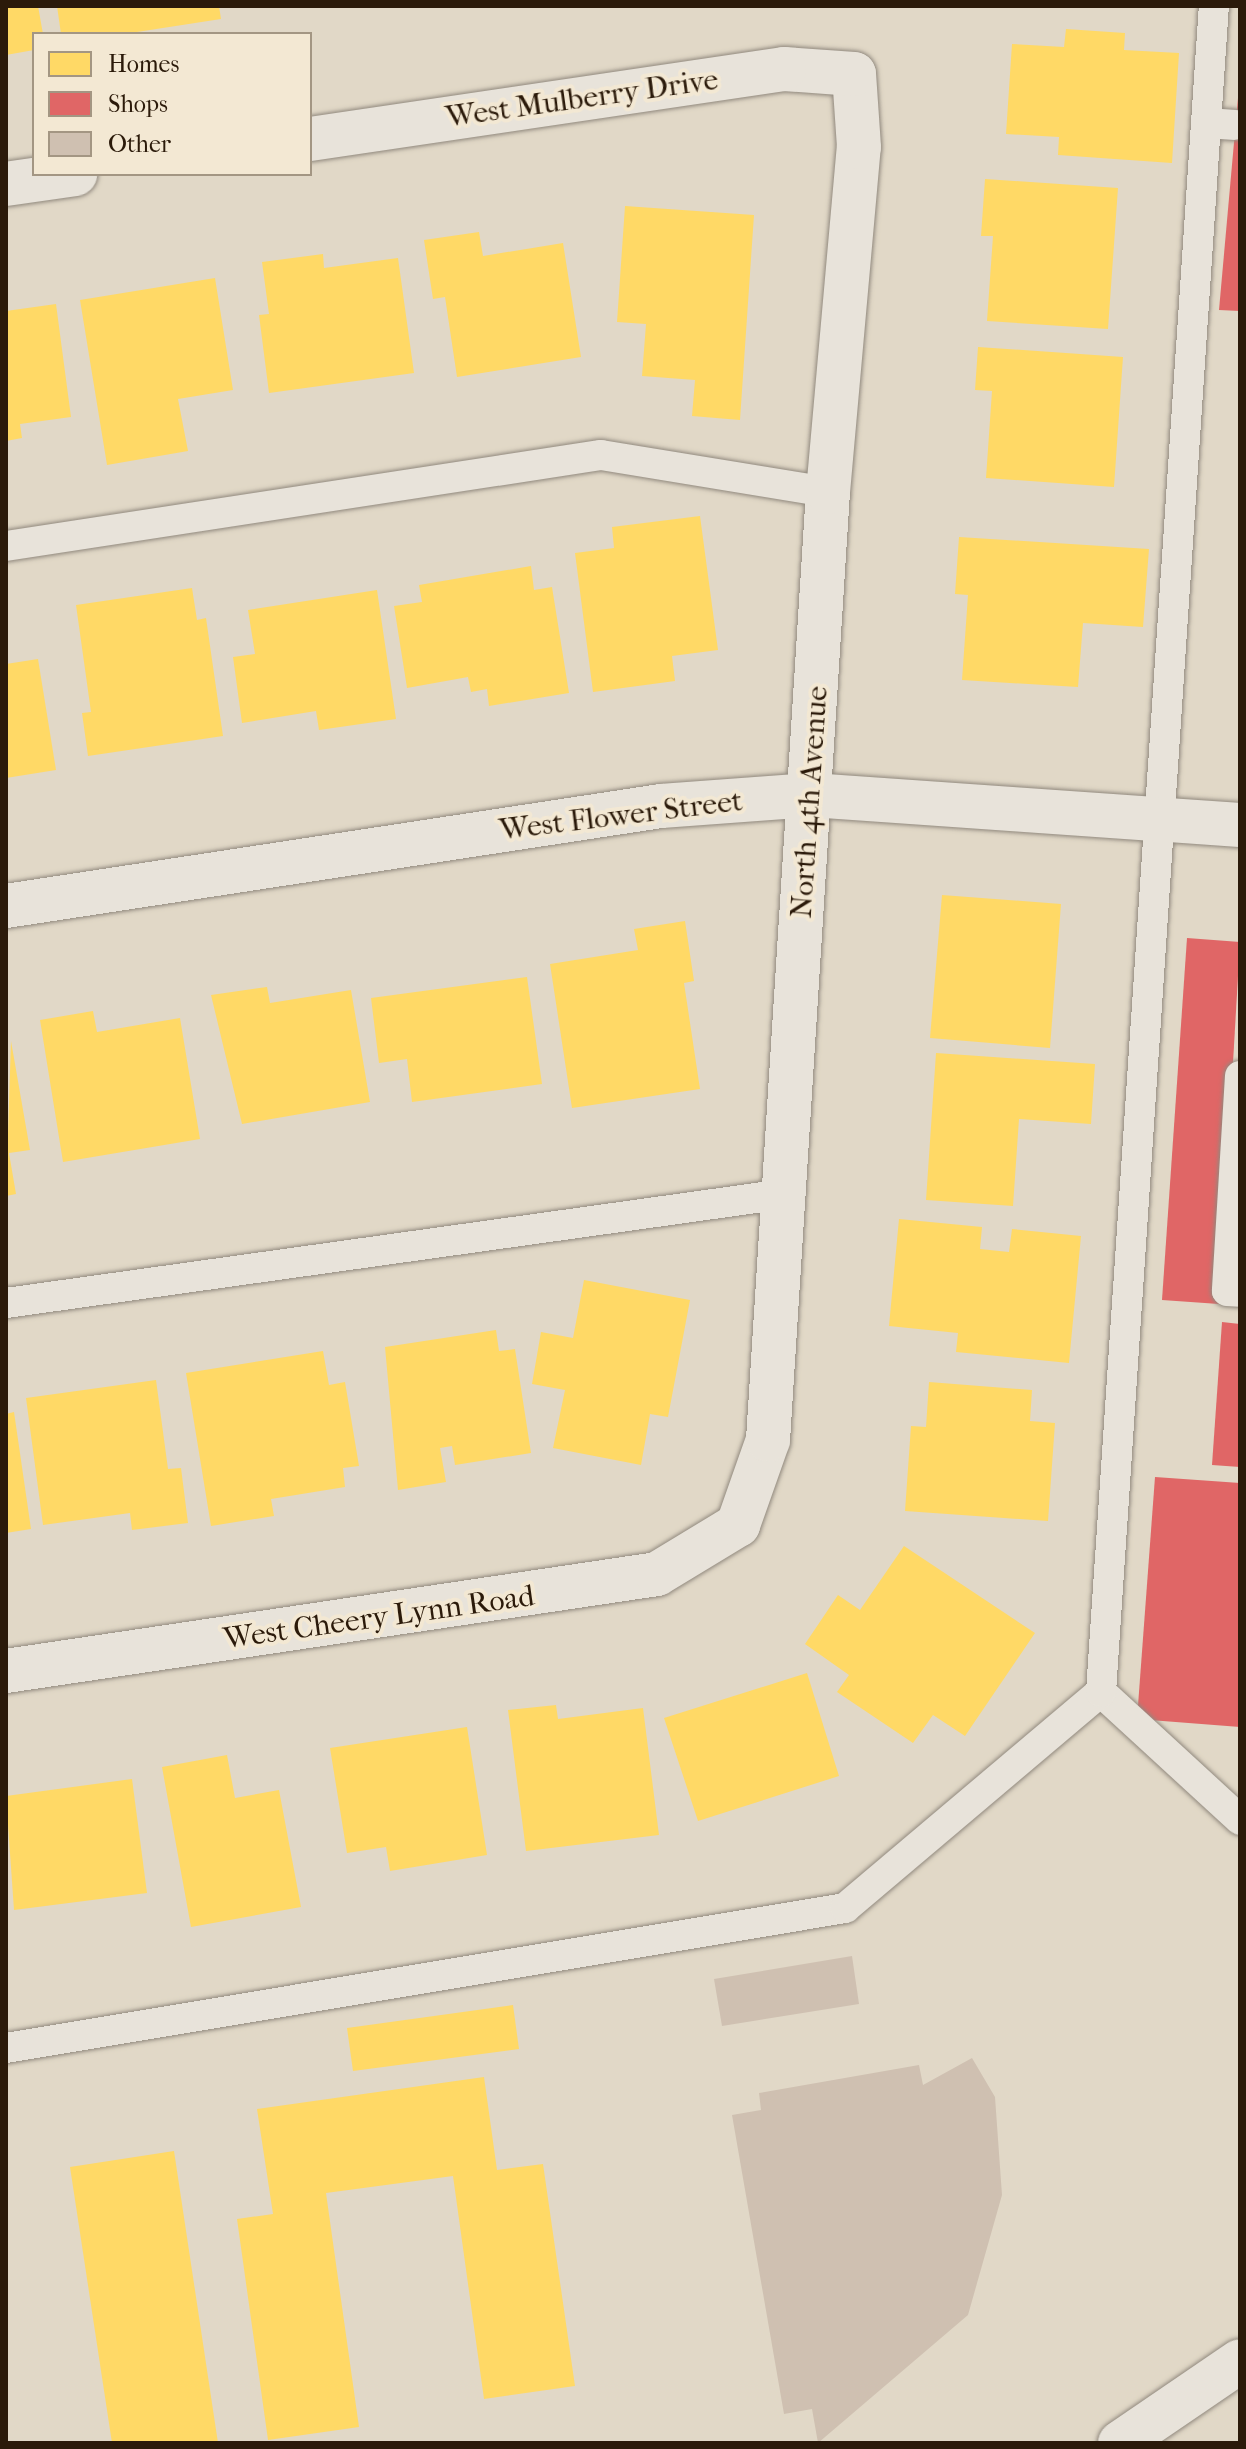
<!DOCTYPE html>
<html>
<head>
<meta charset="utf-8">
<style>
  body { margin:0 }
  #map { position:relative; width:1246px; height:2449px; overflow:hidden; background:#e1d8c7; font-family:"IM FELL French Canon",serif }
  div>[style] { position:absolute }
  .homes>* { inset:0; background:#ffd966 }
  .shops>* { inset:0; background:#e06666 }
  .building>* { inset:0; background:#cfc0b1 }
  .roads { filter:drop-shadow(0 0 2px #91897e) drop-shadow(0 0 2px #91897e) }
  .lane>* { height:30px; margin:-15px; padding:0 15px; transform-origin:15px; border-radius:15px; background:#e8e3da }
  .street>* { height:44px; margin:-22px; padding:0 22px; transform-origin:22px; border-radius:22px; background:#e8e3da }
  .secondary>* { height:44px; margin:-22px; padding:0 22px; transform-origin:22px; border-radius:22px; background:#e8e3da }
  span { translate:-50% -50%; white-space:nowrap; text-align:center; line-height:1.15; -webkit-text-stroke:8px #f3e8d3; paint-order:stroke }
  .street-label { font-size:30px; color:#2b1a0a }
  .frame { position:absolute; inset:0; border:8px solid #2b1a0a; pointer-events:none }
  .legend { position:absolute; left:32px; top:32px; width:280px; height:144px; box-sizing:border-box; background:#f3e8d3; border:2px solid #a39683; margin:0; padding:10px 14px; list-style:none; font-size:24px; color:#2b1a0a }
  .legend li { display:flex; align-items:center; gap:16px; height:40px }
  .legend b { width:40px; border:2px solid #a39683 }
</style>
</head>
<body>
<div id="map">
  <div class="homes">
    <i style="clip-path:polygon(6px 6px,38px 6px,43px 34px,34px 34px,34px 50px,6px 55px)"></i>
    <i style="clip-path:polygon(57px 6px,219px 6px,221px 19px,124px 34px,61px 34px)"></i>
    <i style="clip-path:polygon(1066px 29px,1125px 33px,1124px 50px,1179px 53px,1172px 163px,1058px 155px,1059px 137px,1006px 134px,1012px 44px,1064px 47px)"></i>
    <i style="clip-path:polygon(985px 179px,1118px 188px,1108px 329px,987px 321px,993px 236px,981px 236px)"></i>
    <i style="clip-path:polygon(625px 206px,754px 215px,740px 420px,692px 416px,695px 380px,642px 376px,646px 324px,617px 322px)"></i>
    <i style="clip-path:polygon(479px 232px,483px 256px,563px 243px,581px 357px,457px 377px,445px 297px,433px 299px,424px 240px)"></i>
    <i style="clip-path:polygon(323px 254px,324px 268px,398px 258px,414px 373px,269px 393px,259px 315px,269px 314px,262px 262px)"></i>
    <i style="clip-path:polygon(215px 278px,233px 390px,178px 399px,188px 451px,107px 465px,80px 300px)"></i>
    <i style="clip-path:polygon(56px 304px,71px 417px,20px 424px,22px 438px,6px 441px,6px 311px)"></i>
    <i style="clip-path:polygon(978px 347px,1123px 357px,1114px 487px,986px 478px,992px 391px,975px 390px)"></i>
    <i style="clip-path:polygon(700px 516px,718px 650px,672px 656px,675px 681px,593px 692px,575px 553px,614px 548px,612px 527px)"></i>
    <i style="clip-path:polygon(959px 537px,1149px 549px,1143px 627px,1083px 623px,1078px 687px,962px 680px,968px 595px,955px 594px)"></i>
    <i style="clip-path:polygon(531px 566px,534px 590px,552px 587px,569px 693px,489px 706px,487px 689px,471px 692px,468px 677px,407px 688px,394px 606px,422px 602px,419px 585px)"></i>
    <i style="clip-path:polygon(192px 588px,197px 620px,206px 618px,223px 736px,88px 756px,82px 713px,91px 712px,76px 605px)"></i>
    <i style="clip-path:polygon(377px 590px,396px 719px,319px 730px,316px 711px,242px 723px,233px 657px,255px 654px,248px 610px)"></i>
    <i style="clip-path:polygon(38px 659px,56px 770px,6px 778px,6px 664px)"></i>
    <i style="clip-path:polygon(942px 895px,1061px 904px,1050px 1048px,930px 1038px)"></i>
    <i style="clip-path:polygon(685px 921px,694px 981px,684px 983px,700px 1089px,572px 1108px,550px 964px,638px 950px,634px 929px)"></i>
    <i style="clip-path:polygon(527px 977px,542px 1084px,412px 1102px,407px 1059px,379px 1063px,371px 998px)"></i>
    <i style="clip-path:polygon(267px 987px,270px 1003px,351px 990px,370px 1102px,242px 1124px,211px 995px)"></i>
    <i style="clip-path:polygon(93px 1011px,97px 1032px,180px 1018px,200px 1139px,63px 1162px,40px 1020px)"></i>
    <i style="clip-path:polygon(11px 1041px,30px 1150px,9px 1153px,16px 1194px,6px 1196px)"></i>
    <i style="clip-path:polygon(936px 1053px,1095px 1064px,1091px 1124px,1019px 1119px,1013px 1206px,926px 1200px)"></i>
    <i style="clip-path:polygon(899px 1219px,982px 1227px,980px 1249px,1009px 1252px,1012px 1229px,1081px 1236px,1069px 1363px,956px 1352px,958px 1333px,889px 1326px)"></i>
    <i style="clip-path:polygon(584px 1280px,690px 1300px,668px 1417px,650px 1414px,641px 1465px,553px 1448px,565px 1390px,532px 1384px,541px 1332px,573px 1338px)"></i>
    <i style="clip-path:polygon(496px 1330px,499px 1351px,515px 1349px,531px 1453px,455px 1465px,452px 1446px,440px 1448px,446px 1482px,398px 1490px,385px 1347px)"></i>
    <i style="clip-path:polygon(323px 1351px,329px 1385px,345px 1382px,359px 1466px,343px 1468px,345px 1487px,271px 1499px,274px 1516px,211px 1526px,186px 1373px)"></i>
    <i style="clip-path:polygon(156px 1380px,168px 1469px,181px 1468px,188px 1523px,132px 1530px,130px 1513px,43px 1525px,26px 1398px)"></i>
    <i style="clip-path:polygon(929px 1382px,1032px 1390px,1030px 1421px,1055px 1423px,1048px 1521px,905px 1511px,911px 1426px,926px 1427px)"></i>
    <i style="clip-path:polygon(14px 1412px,31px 1529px,6px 1533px,6px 1414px)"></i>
    <i style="clip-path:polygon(904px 1546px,1035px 1633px,965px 1736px,933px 1715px,913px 1743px,837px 1692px,849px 1675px,805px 1644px,838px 1595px,860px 1610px)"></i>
    <i style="clip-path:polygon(807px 1673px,839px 1776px,698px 1821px,664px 1718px)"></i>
    <i style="clip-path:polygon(556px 1705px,558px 1719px,643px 1708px,659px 1835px,526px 1851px,508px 1710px)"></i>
    <i style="clip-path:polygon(467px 1727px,487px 1855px,390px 1871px,386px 1847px,347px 1853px,330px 1748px)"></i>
    <i style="clip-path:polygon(227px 1755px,235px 1798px,279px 1790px,301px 1907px,191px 1927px,162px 1767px)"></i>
    <i style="clip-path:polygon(132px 1779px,147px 1893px,14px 1910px,6px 1796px)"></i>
    <i style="clip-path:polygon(513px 2005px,519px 2049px,353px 2071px,347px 2028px)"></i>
    <i style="clip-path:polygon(484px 2077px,497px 2170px,543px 2164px,575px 2386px,484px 2399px,453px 2176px,326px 2193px,359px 2427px,268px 2440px,237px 2219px,273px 2214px,257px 2109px)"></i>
    <i style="clip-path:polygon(174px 2151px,218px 2443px,112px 2443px,70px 2167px)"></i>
  </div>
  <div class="shops">
    <i style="clip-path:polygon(1238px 98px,1240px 98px,1240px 311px,1219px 310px)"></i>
    <i style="clip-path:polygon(1187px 938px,1240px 942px,1219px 1304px,1162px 1300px)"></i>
    <i style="clip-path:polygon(1222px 1322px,1240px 1324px,1240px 1467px,1212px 1465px)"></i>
    <i style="clip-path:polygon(1155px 1477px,1240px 1483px,1240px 1727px,1137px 1719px)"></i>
  </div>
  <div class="building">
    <i style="clip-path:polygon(852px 1956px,859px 2004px,722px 2026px,714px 1979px)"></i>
    <i style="clip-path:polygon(972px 2058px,995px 2097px,1002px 2195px,968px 2315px,818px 2443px,812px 2409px,784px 2414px,732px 2115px,761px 2110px,759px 2093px,919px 2065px,923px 2085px)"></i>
  </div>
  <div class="roads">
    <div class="lane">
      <i style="left:1207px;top:123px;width:28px;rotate:4deg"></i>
      <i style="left:6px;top:546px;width:602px;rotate:-8.7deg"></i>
      <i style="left:601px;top:455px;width:230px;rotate:9.3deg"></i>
      <i style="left:1240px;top:1076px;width:215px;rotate:93.5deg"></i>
      <i style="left:1227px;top:1291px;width:13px;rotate:4deg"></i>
      <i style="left:6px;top:1303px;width:787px;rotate:-7.97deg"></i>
      <i style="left:1101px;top:1692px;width:189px;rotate:42.6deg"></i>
      <i style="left:6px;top:2048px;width:851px;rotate:-9.47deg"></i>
      <i style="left:845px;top:1908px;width:335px;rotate:-40.2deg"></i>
      <i style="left:1101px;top:1692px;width:1690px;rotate:-86.17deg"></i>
    </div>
    <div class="street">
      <i style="left:6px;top:184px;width:70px;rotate:-8.2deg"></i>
      <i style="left:6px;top:906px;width:663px;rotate:-8.68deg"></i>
      <i style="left:661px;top:806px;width:150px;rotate:-4.2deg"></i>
      <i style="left:811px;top:795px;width:430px;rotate:4deg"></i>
      <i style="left:6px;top:1671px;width:658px;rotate:-8.47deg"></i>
      <i style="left:657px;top:1574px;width:95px;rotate:-31.2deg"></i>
      <i style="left:738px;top:1525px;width:90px;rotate:-70.6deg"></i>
      <i style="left:768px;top:1440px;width:950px;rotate:-86.38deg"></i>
      <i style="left:828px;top:492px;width:346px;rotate:-84.9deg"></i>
      <i style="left:859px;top:147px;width:73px;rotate:-93.9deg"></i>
      <i style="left:854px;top:74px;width:70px;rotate:-175.9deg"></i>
      <i style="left:784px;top:69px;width:479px;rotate:171.6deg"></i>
    </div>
    <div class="secondary">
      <i style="left:1120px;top:2443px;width:145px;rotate:-34.3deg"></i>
    </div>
  </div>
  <div class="street-label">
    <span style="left:582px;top:99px;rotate:-8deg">West Mulberry Drive</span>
    <span style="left:810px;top:802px;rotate:-86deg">North 4th Avenue</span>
    <span style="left:621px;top:816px;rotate:-7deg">West Flower Street</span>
    <span style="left:379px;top:1618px;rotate:-8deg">West Cheery Lynn Road</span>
  </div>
  <div class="frame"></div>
  <ul class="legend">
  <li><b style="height:22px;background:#ffd966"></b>Homes</li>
  <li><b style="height:22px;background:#e06666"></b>Shops</li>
  <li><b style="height:22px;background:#cfc0b1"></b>Other</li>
  </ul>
</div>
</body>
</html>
